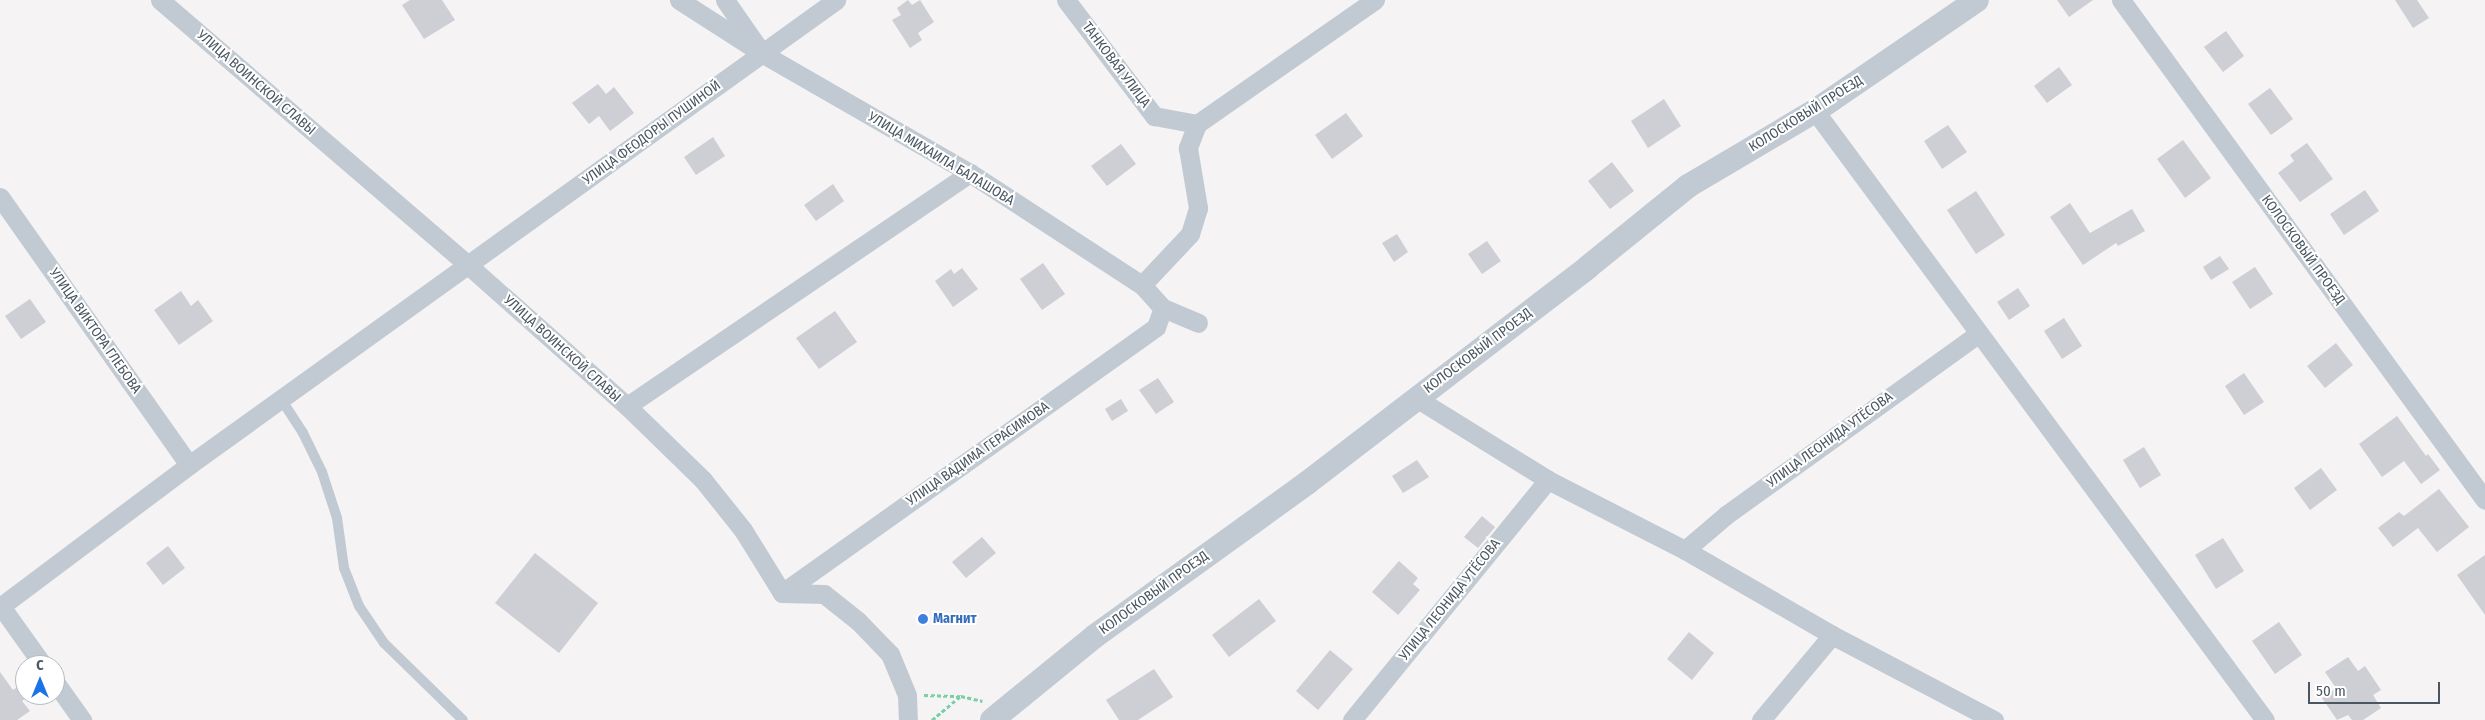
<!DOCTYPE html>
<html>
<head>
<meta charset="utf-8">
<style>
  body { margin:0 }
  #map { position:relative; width:2485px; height:720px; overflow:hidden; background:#f5f3f3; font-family:"Fira Sans Condensed",sans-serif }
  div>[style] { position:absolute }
  .building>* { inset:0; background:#cdcfd5 }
  .path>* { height:3px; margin-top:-1.5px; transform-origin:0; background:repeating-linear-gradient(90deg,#7ad0a6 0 4px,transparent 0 6.5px) }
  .service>* { height:10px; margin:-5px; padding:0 5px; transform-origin:5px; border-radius:5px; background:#c1cad2 }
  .minor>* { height:19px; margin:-9.5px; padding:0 9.5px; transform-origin:9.5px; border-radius:9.5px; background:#c1cad2 }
  .tertiary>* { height:24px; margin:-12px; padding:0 12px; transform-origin:12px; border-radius:12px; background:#c1cad2 }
  .dots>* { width:14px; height:14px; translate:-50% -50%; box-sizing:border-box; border:2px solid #fff; border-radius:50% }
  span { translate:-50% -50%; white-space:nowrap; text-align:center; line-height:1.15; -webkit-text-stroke:4px #fff; paint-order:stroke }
  .street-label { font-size:14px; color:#4a5661 }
  .shop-label { font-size:14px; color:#366cbe; font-weight:700 }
  .left { translate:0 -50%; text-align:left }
  .north { position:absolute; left:15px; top:655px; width:50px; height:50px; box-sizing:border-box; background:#fff; border:1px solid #b7bbc0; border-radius:50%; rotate:0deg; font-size:14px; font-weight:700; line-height:20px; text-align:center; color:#4a5661 }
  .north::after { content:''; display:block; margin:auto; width:18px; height:22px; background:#1a73e8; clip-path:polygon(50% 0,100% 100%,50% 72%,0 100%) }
  .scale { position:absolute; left:2308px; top:682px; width:132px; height:22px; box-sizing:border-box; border:2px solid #4a5661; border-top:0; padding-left:6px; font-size:15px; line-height:18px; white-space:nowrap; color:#4a5661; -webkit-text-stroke:4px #fff; paint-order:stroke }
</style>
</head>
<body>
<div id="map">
  <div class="building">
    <i style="clip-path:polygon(410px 0,442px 0,455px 20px,424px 39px,402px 5px)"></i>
    <i style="clip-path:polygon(908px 0,912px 5px,920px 0,934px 22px,918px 33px,922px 40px,910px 48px,892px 20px,901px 15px,897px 8px)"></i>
    <i style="clip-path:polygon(2057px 0,2093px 0,2069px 17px)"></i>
    <i style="clip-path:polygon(2395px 0,2417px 0,2429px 18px,2413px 28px)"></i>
    <i style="clip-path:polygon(2226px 31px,2244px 56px,2223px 72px,2204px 47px)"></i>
    <i style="clip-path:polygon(2059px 67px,2072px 85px,2047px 103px,2034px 86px)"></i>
    <i style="clip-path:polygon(598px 84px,606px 94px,614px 87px,634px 113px,610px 131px,599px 116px,589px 124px,572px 103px)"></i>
    <i style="clip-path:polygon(2270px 88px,2293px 119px,2271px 135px,2248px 104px)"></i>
    <i style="clip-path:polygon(1664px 99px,1681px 126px,1648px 148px,1631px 121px)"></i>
    <i style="clip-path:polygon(1346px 113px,1363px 136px,1332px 159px,1315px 135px)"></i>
    <i style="clip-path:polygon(1948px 125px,1967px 152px,1942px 169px,1924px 141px)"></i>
    <i style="clip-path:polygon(713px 137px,725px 156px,696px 175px,684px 157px)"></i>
    <i style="clip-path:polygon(2183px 140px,2211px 178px,2185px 198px,2157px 159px)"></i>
    <i style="clip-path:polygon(2307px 143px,2333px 179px,2300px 202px,2278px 173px,2294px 161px,2290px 155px)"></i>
    <i style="clip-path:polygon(1121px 144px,1136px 164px,1107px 186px,1091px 166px)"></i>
    <i style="clip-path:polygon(1612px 162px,1634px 191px,1610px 209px,1588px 181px)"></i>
    <i style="clip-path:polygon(833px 184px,844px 201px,816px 221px,804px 205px)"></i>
    <i style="clip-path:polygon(2365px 190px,2379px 211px,2344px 235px,2330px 214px)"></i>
    <i style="clip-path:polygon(1976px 191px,2005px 235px,1976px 254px,1947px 210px)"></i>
    <i style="clip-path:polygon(2070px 203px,2090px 233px,2132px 209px,2145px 231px,2118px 246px,2116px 243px,2083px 265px,2050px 217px)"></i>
    <i style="clip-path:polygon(1397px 234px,1408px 252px,1394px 262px,1382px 243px)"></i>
    <i style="clip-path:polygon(1487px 241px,1501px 261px,1482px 274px,1468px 254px)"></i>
    <i style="clip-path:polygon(2220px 256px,2229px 269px,2211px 280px,2203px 267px)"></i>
    <i style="clip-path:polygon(1043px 263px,1065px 294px,1042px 310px,1020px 279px)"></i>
    <i style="clip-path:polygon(2255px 267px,2273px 294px,2250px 309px,2232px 282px)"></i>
    <i style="clip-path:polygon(962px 268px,978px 289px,953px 307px,935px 281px,951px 269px,954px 274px)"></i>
    <i style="clip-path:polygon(2018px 288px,2030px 306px,2009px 320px,1997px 302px)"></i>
    <i style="clip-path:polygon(181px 291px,191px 306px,198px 300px,213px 321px,179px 345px,154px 310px)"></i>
    <i style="clip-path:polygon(30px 299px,46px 322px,21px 339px,5px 316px)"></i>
    <i style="clip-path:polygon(835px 311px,857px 342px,819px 369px,796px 338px)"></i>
    <i style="clip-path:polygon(2064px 318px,2082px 346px,2062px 359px,2044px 331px)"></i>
    <i style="clip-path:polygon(2336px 343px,2353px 365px,2325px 388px,2307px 366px)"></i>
    <i style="clip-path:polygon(2244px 373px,2264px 402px,2244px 415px,2225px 386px)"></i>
    <i style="clip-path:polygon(1158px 378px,1174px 402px,1156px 414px,1139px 390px)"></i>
    <i style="clip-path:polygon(1121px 399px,1128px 411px,1112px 421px,1105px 409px)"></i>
    <i style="clip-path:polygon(2397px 416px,2426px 456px,2428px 454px,2440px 470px,2421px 484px,2404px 461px,2382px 477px,2359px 444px)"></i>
    <i style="clip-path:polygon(2144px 447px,2161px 475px,2140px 488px,2123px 460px)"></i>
    <i style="clip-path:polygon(1417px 460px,1429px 477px,1403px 493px,1392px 476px)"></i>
    <i style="clip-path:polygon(2321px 468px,2337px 490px,2310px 510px,2294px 488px)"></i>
    <i style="clip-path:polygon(2439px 489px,2469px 527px,2437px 552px,2418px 528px,2393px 547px,2378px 528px,2399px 512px,2404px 516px)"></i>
    <i style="clip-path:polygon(1482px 516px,1495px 527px,1478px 548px,1464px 537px)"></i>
    <i style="clip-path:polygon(982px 537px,996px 553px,966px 578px,952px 562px)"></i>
    <i style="clip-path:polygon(2223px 538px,2244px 571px,2216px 589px,2195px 555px)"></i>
    <i style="clip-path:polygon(168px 546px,185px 568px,163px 585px,146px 563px)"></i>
    <i style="clip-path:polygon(535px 553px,598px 603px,559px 653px,495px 603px)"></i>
    <i style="clip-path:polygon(2485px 555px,2485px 615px,2457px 575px)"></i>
    <i style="clip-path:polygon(1399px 561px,1418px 578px,1413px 584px,1420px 590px,1398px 615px,1372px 592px)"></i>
    <i style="clip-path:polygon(1259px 599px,1276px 621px,1229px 657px,1212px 635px)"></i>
    <i style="clip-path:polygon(2279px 622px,2302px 655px,2275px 674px,2252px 641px)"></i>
    <i style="clip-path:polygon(1689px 632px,1714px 653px,1692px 680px,1667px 659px)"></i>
    <i style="clip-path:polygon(1330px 650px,1353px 669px,1318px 710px,1296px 691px)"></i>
    <i style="clip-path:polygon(2348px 657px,2358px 671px,2365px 666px,2381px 690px,2373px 695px,2381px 708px,2363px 720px,2352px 720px,2348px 715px,2337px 720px,2322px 698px,2336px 688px,2325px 672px)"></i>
    <i style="clip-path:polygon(1154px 669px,1173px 697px,1138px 720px,1119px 720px,1106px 700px)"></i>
    <i style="clip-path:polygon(0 672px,13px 690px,22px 684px,25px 688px,25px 695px,30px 695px,22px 701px,30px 711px,17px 720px,0 720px)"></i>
  </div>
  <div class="path">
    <i style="left:924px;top:695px;width:37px;rotate:2deg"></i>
    <i style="left:961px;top:696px;width:22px;rotate:13deg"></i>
    <i style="left:932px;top:720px;width:38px;rotate:-40deg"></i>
  </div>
  <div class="service">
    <i style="left:281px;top:399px;width:40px;rotate:57.1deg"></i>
    <i style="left:303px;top:433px;width:43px;rotate:64deg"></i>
    <i style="left:322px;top:472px;width:48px;rotate:71.9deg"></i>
    <i style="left:337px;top:518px;width:50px;rotate:82deg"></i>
    <i style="left:344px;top:568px;width:41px;rotate:68.5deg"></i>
    <i style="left:359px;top:606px;width:45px;rotate:56deg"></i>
    <i style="left:384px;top:643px;width:110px;rotate:44.3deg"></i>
  </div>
  <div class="minor">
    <i style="left:160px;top:0;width:406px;rotate:40.7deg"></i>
    <i style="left:468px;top:265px;width:213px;rotate:41.6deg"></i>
    <i style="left:627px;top:406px;width:106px;rotate:44.2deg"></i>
    <i style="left:703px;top:480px;width:64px;rotate:51.3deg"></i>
    <i style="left:743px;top:530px;width:74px;rotate:58.2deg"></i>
    <i style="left:679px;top:0;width:100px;rotate:32.7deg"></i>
    <i style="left:763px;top:54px;width:239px;rotate:29.9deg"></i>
    <i style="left:970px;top:173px;width:205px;rotate:33.1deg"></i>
    <i style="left:1142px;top:285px;width:31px;rotate:48deg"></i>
    <i style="left:1163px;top:308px;width:38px;rotate:23deg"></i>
    <i style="left:725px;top:0;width:56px;rotate:55.2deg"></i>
    <i style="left:1066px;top:0;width:146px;rotate:52.8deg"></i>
    <i style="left:1154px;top:116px;width:44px;rotate:10.5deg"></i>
    <i style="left:1197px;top:124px;width:26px;rotate:111deg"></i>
    <i style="left:1188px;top:148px;width:61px;rotate:80.5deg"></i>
    <i style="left:1198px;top:208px;width:27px;rotate:107deg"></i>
    <i style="left:1190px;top:234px;width:70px;rotate:133.3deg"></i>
    <i style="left:2121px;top:0;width:618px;rotate:53.95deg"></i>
    <i style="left:1815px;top:111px;width:757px;rotate:53.54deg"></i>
    <i style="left:1197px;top:124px;width:217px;rotate:-34.9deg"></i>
    <i style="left:0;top:197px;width:328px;rotate:54.8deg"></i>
    <i style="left:1416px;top:398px;width:155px;rotate:31.8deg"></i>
    <i style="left:1548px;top:480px;width:154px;rotate:27.1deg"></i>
    <i style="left:1685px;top:550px;width:170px;rotate:30deg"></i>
    <i style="left:1832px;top:635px;width:183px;rotate:27.7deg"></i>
    <i style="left:627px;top:406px;width:415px;rotate:-34.2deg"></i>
    <i style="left:1685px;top:550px;width:54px;rotate:-40.5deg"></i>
    <i style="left:1726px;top:515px;width:310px;rotate:-35.7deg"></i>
    <i style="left:782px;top:593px;width:459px;rotate:-35.4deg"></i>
    <i style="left:1156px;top:327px;width:20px;rotate:-70deg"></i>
    <i style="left:782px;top:593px;width:42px;rotate:1.4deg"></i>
    <i style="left:824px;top:594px;width:43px;rotate:38.5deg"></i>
    <i style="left:858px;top:621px;width:46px;rotate:45.9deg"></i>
    <i style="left:890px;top:654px;width:44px;rotate:67.5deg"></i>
    <i style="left:907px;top:695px;width:25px;rotate:88deg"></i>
    <i style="left:0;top:605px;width:74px;rotate:54.4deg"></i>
    <i style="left:0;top:607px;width:236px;rotate:-36.9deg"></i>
    <i style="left:189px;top:465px;width:797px;rotate:-35.7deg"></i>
    <i style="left:55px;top:682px;width:47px;rotate:54.6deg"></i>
    <i style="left:1352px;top:720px;width:310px;rotate:-50.8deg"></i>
    <i style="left:1761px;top:720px;width:111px;rotate:-50.1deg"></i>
  </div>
  <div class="tertiary">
    <i style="left:992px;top:720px;width:133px;rotate:-39.2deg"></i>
    <i style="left:1095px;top:636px;width:261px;rotate:-35.8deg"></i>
    <i style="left:1307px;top:483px;width:354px;rotate:-37.5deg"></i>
    <i style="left:1588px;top:267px;width:129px;rotate:-39deg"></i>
    <i style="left:1688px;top:186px;width:147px;rotate:-30.6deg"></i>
    <i style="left:1815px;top:111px;width:196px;rotate:-34.4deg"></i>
  </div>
  <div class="dots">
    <i style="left:923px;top:619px;background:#3f7fe0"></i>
  </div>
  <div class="street-label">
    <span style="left:1116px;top:65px;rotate:53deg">ТАНКОВАЯ УЛИЦА</span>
    <span style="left:256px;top:83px;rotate:41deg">УЛИЦА ВОИНСКОЙ СЛАВЫ</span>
    <span style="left:1806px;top:114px;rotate:-32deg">КОЛОСКОВЫЙ ПРОЕЗД</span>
    <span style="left:652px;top:133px;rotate:-36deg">УЛИЦА ФЕОДОРЫ ПУШИНОЙ</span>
    <span style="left:941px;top:159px;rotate:31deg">УЛИЦА МИХАИЛА БАЛАШОВА</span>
    <span style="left:2303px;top:250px;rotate:54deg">КОЛОСКОВЫЙ ПРОЕЗД</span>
    <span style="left:95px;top:331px;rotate:55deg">УЛИЦА ВИКТОРА ГЛЕБОВА</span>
    <span style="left:562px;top:349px;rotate:42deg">УЛИЦА ВОИНСКОЙ СЛАВЫ</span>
    <span style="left:1478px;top:351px;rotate:-37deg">КОЛОСКОВЫЙ ПРОЕЗД</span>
    <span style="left:1830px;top:440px;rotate:-36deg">УЛИЦА ЛЕОНИДА УТЁСОВА</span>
    <span style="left:978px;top:454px;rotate:-35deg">УЛИЦА ВАДИМА ГЕРАСИМОВА</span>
    <span style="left:1154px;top:593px;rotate:-36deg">КОЛОСКОВЫЙ ПРОЕЗД</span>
    <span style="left:1450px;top:600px;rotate:-51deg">УЛИЦА ЛЕОНИДА УТЁСОВА</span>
  </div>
  <div class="shop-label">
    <span class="left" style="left:933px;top:619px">Магнит</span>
  </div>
  <div class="north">С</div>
  <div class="scale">50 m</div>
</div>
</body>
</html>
